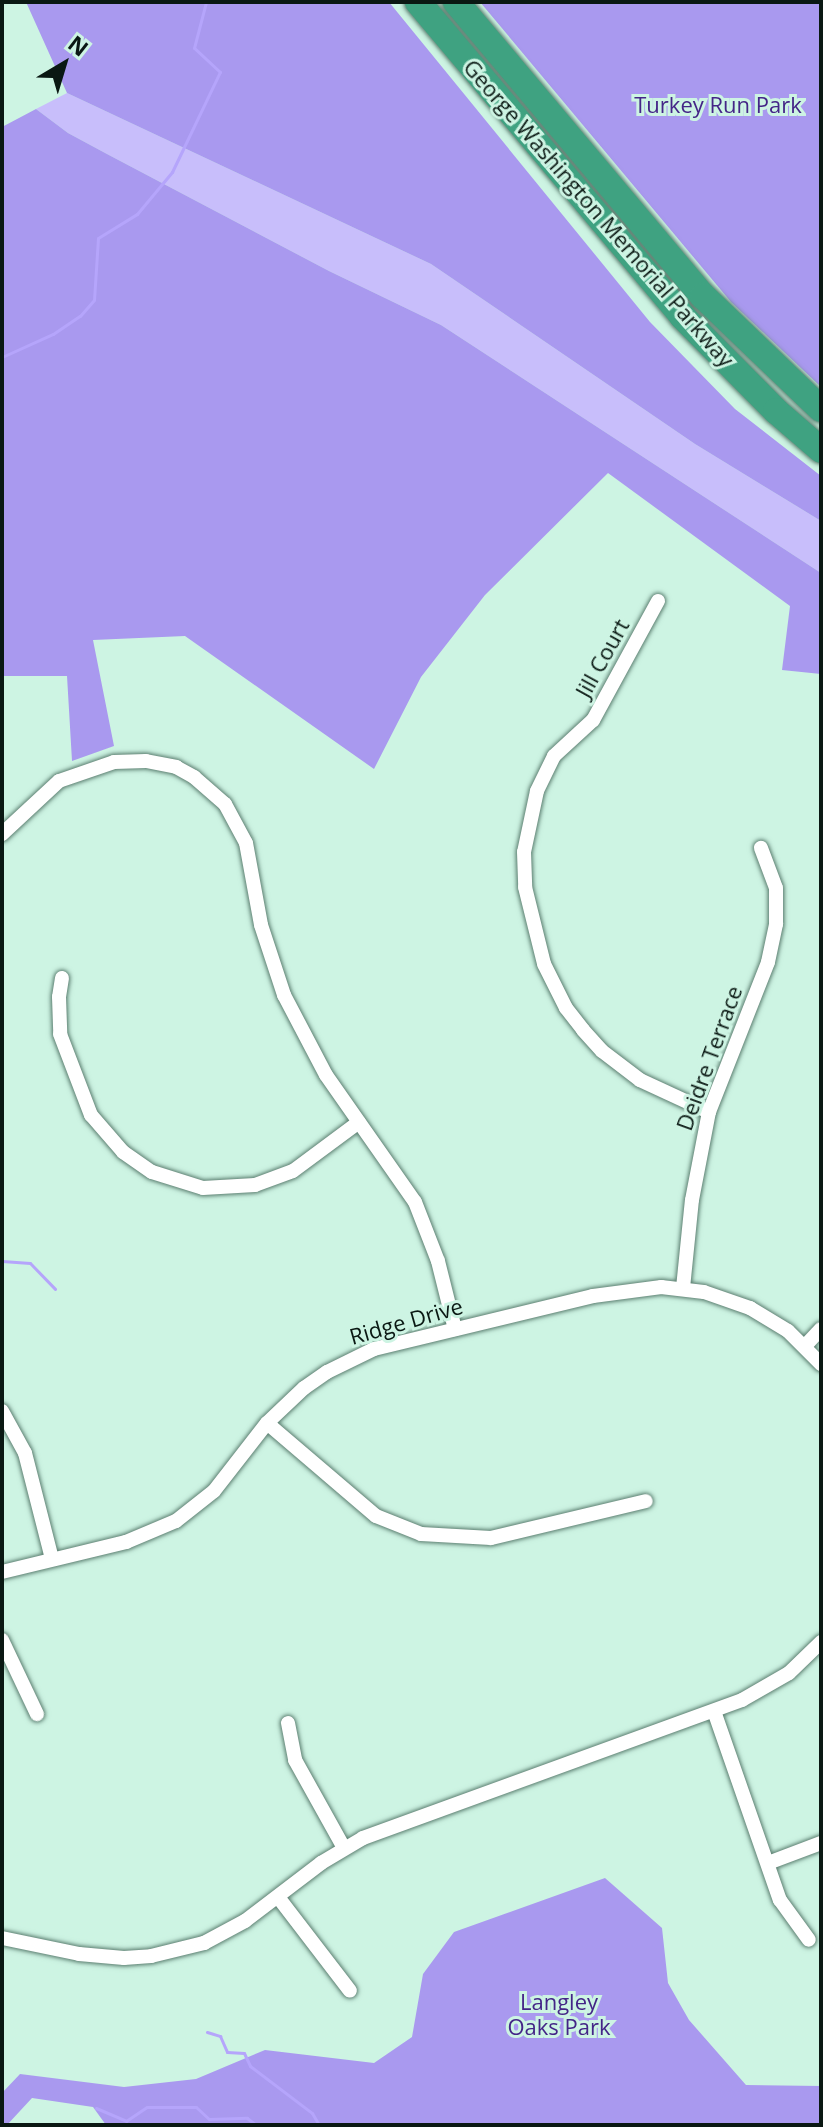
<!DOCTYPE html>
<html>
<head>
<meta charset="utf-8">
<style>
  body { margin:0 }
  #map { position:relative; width:823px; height:2127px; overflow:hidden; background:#cdf4e3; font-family:"Open Sans",sans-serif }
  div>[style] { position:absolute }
  .green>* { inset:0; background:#c8befb }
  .forest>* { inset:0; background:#a999ef }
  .stream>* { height:3px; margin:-1.5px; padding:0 1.5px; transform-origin:1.5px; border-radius:1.5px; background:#b5a5fb }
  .roads { filter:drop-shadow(0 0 2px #5c7f71) drop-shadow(0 0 2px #5c7f71) }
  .minor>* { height:14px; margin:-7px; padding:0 7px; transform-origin:7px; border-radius:7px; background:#fff }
  .motorway>* { height:26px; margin:-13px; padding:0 13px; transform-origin:13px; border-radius:13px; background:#3fa281 }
  span { translate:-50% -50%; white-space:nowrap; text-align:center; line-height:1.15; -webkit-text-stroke:6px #cdf4e3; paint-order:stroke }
  .park-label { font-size:22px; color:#442587 }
  .street-label { font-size:22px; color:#0a1813 }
  .frame { position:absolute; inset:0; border:4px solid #0a1813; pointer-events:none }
  .north { position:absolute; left:24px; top:24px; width:80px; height:80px; -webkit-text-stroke:6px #cdf4e3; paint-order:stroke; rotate:38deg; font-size:22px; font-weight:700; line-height:32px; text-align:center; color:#0a1813 }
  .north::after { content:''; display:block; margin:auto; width:28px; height:36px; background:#0a1813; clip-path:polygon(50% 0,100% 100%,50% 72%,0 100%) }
</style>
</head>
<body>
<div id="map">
  <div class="green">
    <i style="clip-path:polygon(67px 93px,431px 264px,695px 444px,821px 521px,821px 573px,441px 325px,329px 271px,107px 154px,68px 133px,36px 109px)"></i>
  </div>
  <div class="forest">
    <i style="clip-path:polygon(26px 2px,389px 2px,650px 322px,735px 409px,821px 476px,821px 521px,695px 444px,431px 264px,67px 93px)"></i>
    <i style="clip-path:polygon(480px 2px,821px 2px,821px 387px,731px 302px)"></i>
    <i style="clip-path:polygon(36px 109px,68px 133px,107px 154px,329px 271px,441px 325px,821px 573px,821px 674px,782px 670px,790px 606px,608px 473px,485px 595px,421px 677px,374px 769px,185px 636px,93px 640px,114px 746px,72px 761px,67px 676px,2px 676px,2px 127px)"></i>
    <i style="clip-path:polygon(605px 1878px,662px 1928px,668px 1983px,689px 2020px,746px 2085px,821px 2086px,821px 2125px,106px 2125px,93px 2107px,32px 2098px,7px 2125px,2px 2125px,2px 2093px,20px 2074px,124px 2087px,196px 2079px,265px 2050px,374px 2063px,412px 2037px,423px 1974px,454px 1932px)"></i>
  </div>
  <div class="stream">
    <i style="left:2px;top:357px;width:56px;rotate:-24.3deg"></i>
    <i style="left:53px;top:334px;width:32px;rotate:-34deg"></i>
    <i style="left:80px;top:316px;width:21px;rotate:-49deg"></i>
    <i style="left:94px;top:300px;width:62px;rotate:-86.3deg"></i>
    <i style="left:98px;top:238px;width:46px;rotate:-31.6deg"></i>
    <i style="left:137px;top:214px;width:55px;rotate:-50.2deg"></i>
    <i style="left:172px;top:172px;width:111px;rotate:-64.4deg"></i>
    <i style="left:220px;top:72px;width:35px;rotate:-137deg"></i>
    <i style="left:194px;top:48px;width:48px;rotate:-75.4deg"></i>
    <i style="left:2px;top:1243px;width:12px;rotate:90deg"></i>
    <i style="left:2px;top:1261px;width:28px;rotate:4deg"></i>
    <i style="left:30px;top:1263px;width:36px;rotate:46deg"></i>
    <i style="left:207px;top:2032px;width:14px;rotate:17deg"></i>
    <i style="left:220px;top:2036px;width:17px;rotate:66deg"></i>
    <i style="left:227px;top:2052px;width:17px;rotate:3deg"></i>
    <i style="left:244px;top:2053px;width:14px;rotate:65deg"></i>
    <i style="left:250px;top:2066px;width:78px;rotate:37.2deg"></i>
    <i style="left:312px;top:2113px;width:14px;rotate:60deg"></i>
    <i style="left:96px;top:2108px;width:33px;rotate:23deg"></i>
    <i style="left:126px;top:2121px;width:25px;rotate:-34deg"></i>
    <i style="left:147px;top:2107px;width:49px"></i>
    <i style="left:196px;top:2107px;width:18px;rotate:43deg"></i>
    <i style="left:209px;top:2119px;width:38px;rotate:-2deg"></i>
    <i style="left:247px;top:2118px;width:11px;rotate:38deg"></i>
    <i style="left:273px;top:2125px;width:11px"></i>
  </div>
  <div class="roads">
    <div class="minor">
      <i style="left:658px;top:601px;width:136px;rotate:118.6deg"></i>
      <i style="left:593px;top:720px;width:53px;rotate:137.3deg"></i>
      <i style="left:554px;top:756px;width:39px;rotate:116deg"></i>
      <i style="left:537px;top:791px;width:62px;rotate:102deg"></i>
      <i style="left:524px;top:852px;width:35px;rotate:88deg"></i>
      <i style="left:525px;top:887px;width:79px;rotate:76.1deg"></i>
      <i style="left:544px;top:964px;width:49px;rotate:63.4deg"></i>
      <i style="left:566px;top:1008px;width:28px;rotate:52deg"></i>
      <i style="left:583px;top:1030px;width:28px;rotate:48deg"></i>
      <i style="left:602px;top:1051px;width:48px;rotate:37.3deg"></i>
      <i style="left:640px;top:1080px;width:76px;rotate:24.9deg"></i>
      <i style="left:2px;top:834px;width:78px;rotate:-42.9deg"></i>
      <i style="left:59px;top:781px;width:58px;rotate:-19.1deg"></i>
      <i style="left:114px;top:762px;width:32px;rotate:-2deg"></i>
      <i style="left:146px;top:761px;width:31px;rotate:11deg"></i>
      <i style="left:176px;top:767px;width:21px;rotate:29deg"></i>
      <i style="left:194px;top:777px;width:41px;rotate:41.1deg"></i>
      <i style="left:225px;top:804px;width:44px;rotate:61.7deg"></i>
      <i style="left:246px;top:843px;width:83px;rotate:79.6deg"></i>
      <i style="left:261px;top:925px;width:74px;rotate:71.8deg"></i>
      <i style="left:284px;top:995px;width:90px;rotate:62.3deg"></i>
      <i style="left:326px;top:1075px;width:155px;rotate:55deg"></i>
      <i style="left:415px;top:1202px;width:63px;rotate:68.7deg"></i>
      <i style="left:438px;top:1261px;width:70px;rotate:76deg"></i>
      <i style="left:62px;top:978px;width:19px;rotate:99deg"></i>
      <i style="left:59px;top:997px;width:37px;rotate:88deg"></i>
      <i style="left:60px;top:1034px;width:87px;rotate:69.1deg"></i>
      <i style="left:91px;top:1115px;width:49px;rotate:49.1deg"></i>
      <i style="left:123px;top:1152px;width:35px;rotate:35deg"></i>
      <i style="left:152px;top:1172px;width:53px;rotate:17.4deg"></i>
      <i style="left:203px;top:1188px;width:52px;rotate:-3.3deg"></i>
      <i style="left:255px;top:1185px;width:40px;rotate:-20.2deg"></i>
      <i style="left:293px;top:1171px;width:82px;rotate:-36.6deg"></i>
      <i style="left:683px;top:1288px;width:88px;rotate:-84.2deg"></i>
      <i style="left:692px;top:1200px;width:90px;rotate:-79.1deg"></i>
      <i style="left:709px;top:1112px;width:161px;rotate:-68.5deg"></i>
      <i style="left:768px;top:962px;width:39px;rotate:-78deg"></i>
      <i style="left:776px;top:924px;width:36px;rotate:-90deg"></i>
      <i style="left:776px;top:888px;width:43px;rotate:-110.6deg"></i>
      <i style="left:805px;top:1346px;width:23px;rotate:-47deg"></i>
      <i style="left:2px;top:1411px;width:48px;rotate:61.3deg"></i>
      <i style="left:25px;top:1453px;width:109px;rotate:75.7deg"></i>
      <i style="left:267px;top:1423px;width:143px;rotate:40.5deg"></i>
      <i style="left:376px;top:1516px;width:48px;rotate:21.8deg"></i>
      <i style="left:421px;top:1534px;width:70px;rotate:3.3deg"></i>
      <i style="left:491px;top:1538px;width:159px;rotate:-13.4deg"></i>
      <i style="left:2px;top:1572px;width:128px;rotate:-13.6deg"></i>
      <i style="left:126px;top:1542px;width:54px;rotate:-22.8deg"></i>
      <i style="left:176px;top:1521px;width:48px;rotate:-38.3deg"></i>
      <i style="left:214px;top:1491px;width:86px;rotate:-52.1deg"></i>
      <i style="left:267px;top:1423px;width:51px;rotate:-43.4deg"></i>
      <i style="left:304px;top:1388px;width:28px;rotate:-35deg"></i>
      <i style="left:327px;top:1372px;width:52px;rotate:-26.1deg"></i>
      <i style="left:374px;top:1349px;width:225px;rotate:-13.6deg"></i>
      <i style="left:593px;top:1296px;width:69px;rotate:-7.5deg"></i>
      <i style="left:661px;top:1287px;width:43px;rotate:6.6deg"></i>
      <i style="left:704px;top:1292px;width:49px;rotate:19.2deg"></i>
      <i style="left:750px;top:1308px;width:44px;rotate:31.2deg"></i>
      <i style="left:788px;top:1331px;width:47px;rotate:45deg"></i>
      <i style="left:2px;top:1640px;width:82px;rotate:64.7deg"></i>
      <i style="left:714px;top:1711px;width:200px;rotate:70.8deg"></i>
      <i style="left:780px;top:1900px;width:49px;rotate:54.1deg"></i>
      <i style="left:288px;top:1723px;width:38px;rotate:79deg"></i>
      <i style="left:295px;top:1760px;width:101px;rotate:60.9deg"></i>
      <i style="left:768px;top:1863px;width:57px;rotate:-20.7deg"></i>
      <i style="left:278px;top:1897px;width:118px;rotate:52.5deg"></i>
      <i style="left:2px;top:1938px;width:79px;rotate:11.7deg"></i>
      <i style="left:79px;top:1954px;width:45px;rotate:5.1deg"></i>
      <i style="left:124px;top:1958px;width:27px;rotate:-4deg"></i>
      <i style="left:151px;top:1956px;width:55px;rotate:-13.8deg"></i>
      <i style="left:204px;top:1943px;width:47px;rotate:-28.2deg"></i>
      <i style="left:245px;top:1921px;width:96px;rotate:-37.3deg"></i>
      <i style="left:321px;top:1863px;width:49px;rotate:-30.8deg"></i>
      <i style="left:363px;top:1838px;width:403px;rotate:-20deg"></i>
      <i style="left:742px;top:1700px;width:54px;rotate:-29.9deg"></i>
      <i style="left:789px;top:1673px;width:45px;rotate:-44.1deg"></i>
    </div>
    <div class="motorway">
      <i style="left:418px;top:2px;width:410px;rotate:49.9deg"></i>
      <i style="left:682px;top:316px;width:134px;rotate:45.3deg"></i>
      <i style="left:776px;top:411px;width:60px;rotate:40.9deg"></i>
      <i style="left:456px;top:2px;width:384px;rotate:50deg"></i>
      <i style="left:703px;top:296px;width:163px;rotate:43.8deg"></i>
    </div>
  </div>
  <div class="park-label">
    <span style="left:718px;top:105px">Turkey Run Park</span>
    <span style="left:559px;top:2014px">Langley<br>Oaks Park</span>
  </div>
  <div class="street-label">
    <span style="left:599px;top:213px;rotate:49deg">George Washington Memorial Parkway</span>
    <span style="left:602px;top:658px;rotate:-61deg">Jill Court</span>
    <span style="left:709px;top:1058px;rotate:-70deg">Deidre Terrace</span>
    <span style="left:406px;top:1321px;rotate:-16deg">Ridge Drive</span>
  </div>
  <div class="frame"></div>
  <div class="north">N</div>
</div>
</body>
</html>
